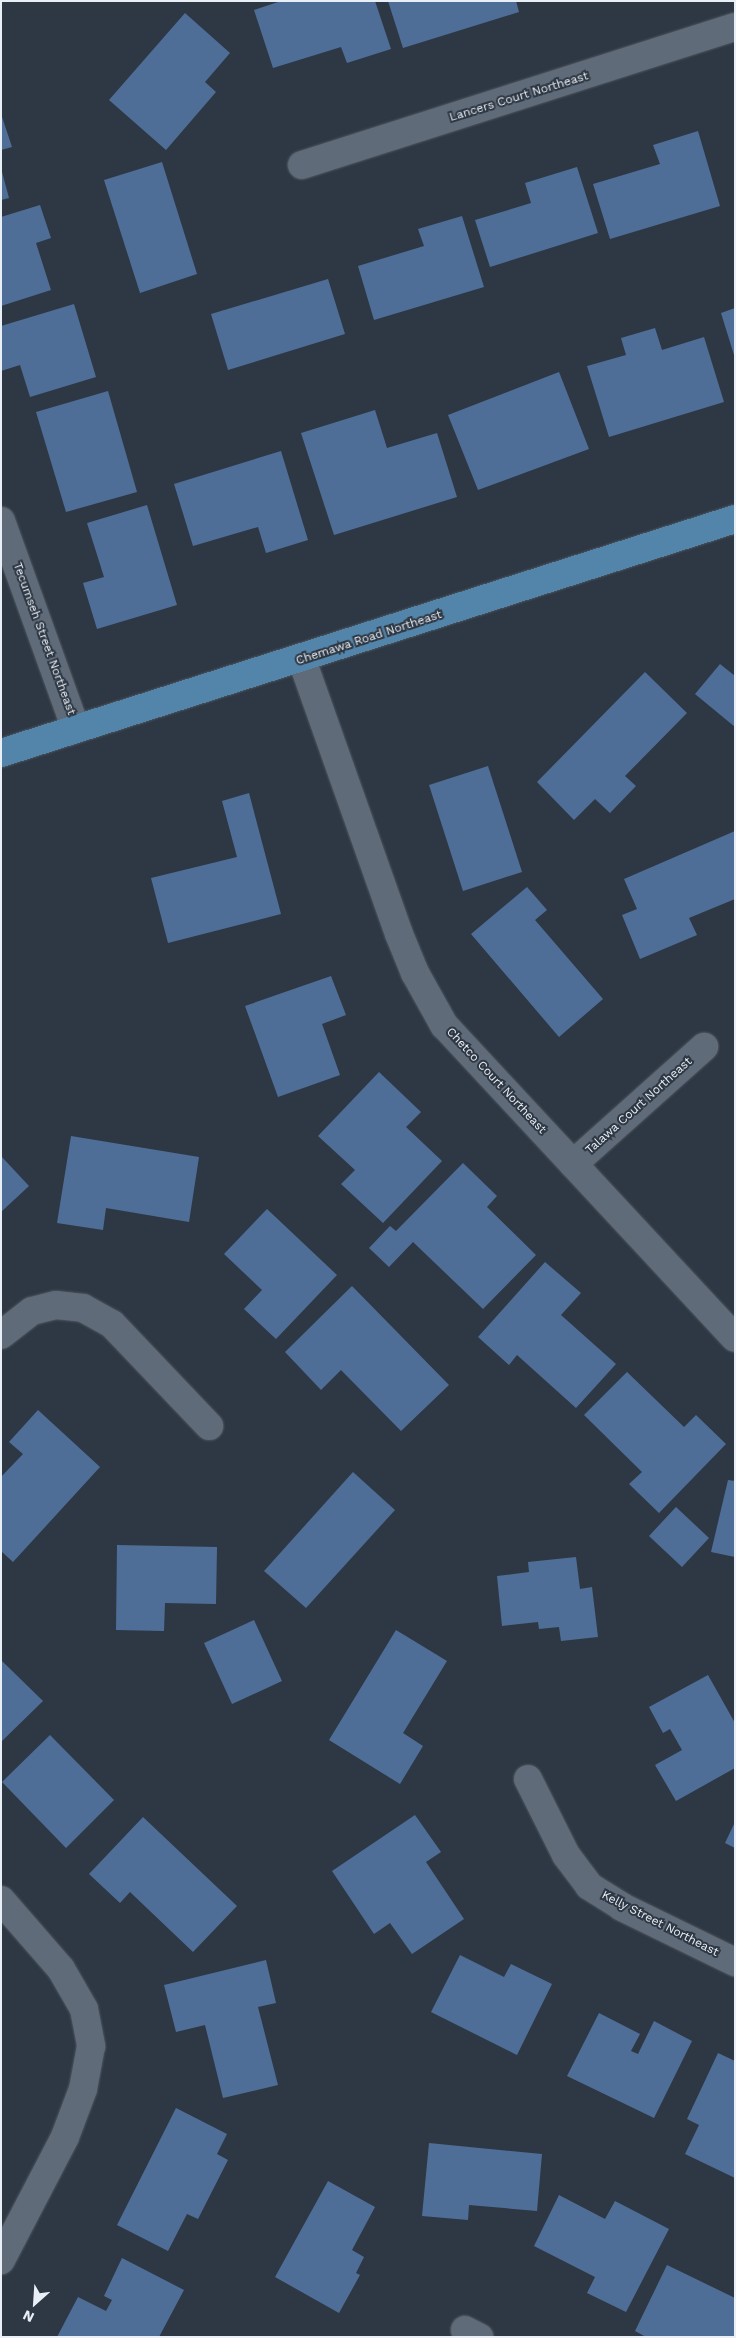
<!DOCTYPE html>
<html>
<head>
<meta charset="utf-8">
<style>
  body { margin:0 }
  #map { position:relative; width:736px; height:2338px; overflow:hidden; background:#2e3844; font-family:"Work Sans",sans-serif }
  div>[style] { position:absolute }
  .building>* { inset:0; background:#4f6e97 }
  .roads { filter:drop-shadow(0 0 1px #4d555f) drop-shadow(0 0 1px #4d555f) }
  .minor>* { height:28px; margin:-14px; padding:0 14px; transform-origin:14px; border-radius:14px; background:#606b79 }
  .major>* { height:28px; margin:-14px; padding:0 14px; transform-origin:14px; border-radius:14px; background:#5384a9 }
  span { translate:-50% -50%; white-space:nowrap; text-align:center; line-height:1.15; -webkit-text-stroke:4px #2e3844; paint-order:stroke }
  .street-label { font-size:12px; color:#e9eff7 }
  .frame { position:absolute; inset:0; border:2px solid #e9eff7; pointer-events:none }
  .north { position:absolute; left:10px; top:2278px; width:50px; height:50px; -webkit-text-stroke:4px #2e3844; paint-order:stroke; rotate:206deg; font-size:14px; font-weight:700; line-height:20px; text-align:center; color:#e9eff7 }
  .north::after { content:''; display:block; margin:auto; width:18px; height:22px; background:#e9eff7; clip-path:polygon(50% 0,100% 100%,50% 72%,0 100%) }
</style>
</head>
<body>
<div id="map">
  <div class="building">
    <i style="clip-path:polygon(281px 1px,375px 1px,391px 49px,347px 63px,341px 47px,273px 68px,254px 10px)"></i>
    <i style="clip-path:polygon(388px 1px,516px 1px,519px 12px,403px 48px)"></i>
    <i style="clip-path:polygon(185px 13px,230px 53px,205px 82px,216px 92px,166px 150px,109px 100px)"></i>
    <i style="clip-path:polygon(1px 114px,12px 147px,1px 150px)"></i>
    <i style="clip-path:polygon(698px 131px,720px 206px,610px 239px,593px 184px,660px 164px,653px 145px)"></i>
    <i style="clip-path:polygon(162px 162px,197px 274px,140px 293px,104px 180px)"></i>
    <i style="clip-path:polygon(577px 167px,598px 233px,490px 267px,475px 220px,531px 203px,525px 183px)"></i>
    <i style="clip-path:polygon(2px 172px,9px 198px,1px 200px,1px 173px)"></i>
    <i style="clip-path:polygon(40px 205px,51px 238px,36px 243px,51px 290px,1px 306px,1px 217px)"></i>
    <i style="clip-path:polygon(462px 216px,484px 287px,374px 320px,358px 266px,424px 246px,418px 229px)"></i>
    <i style="clip-path:polygon(328px 279px,345px 334px,228px 370px,211px 314px)"></i>
    <i style="clip-path:polygon(74px 304px,96px 377px,30px 397px,20px 365px,1px 371px,1px 326px)"></i>
    <i style="clip-path:polygon(735px 308px,735px 355px,734px 355px,721px 313px)"></i>
    <i style="clip-path:polygon(655px 328px,662px 350px,704px 337px,724px 402px,609px 437px,587px 366px,626px 355px,621px 338px)"></i>
    <i style="clip-path:polygon(559px 372px,589px 449px,478px 490px,448px 415px)"></i>
    <i style="clip-path:polygon(108px 391px,137px 492px,66px 512px,36px 412px)"></i>
    <i style="clip-path:polygon(375px 410px,387px 448px,437px 433px,457px 497px,334px 535px,301px 433px)"></i>
    <i style="clip-path:polygon(281px 451px,308px 540px,266px 553px,258px 527px,193px 546px,174px 484px)"></i>
    <i style="clip-path:polygon(147px 505px,177px 605px,97px 629px,83px 583px,104px 577px,87px 523px)"></i>
    <i style="clip-path:polygon(720px 664px,735px 676px,735px 727px,695px 694px)"></i>
    <i style="clip-path:polygon(645px 672px,687px 713px,625px 776px,636px 786px,610px 813px,595px 799px,574px 820px,537px 782px)"></i>
    <i style="clip-path:polygon(488px 766px,522px 872px,463px 891px,429px 785px)"></i>
    <i style="clip-path:polygon(249px 793px,281px 914px,168px 943px,151px 878px,237px 857px,222px 801px)"></i>
    <i style="clip-path:polygon(735px 831px,735px 899px,689px 918px,697px 935px,640px 959px,622px 915px,637px 909px,624px 879px)"></i>
    <i style="clip-path:polygon(527px 887px,547px 910px,535px 920px,603px 999px,559px 1037px,471px 934px)"></i>
    <i style="clip-path:polygon(331px 976px,346px 1015px,322px 1024px,340px 1075px,278px 1097px,245px 1006px)"></i>
    <i style="clip-path:polygon(379px 1072px,421px 1112px,406px 1127px,442px 1161px,383px 1223px,341px 1184px,355px 1170px,318px 1136px)"></i>
    <i style="clip-path:polygon(71px 1136px,199px 1157px,189px 1222px,106px 1208px,103px 1230px,57px 1223px)"></i>
    <i style="clip-path:polygon(1px 1156px,29px 1186px,1px 1212px)"></i>
    <i style="clip-path:polygon(463px 1163px,497px 1196px,487px 1207px,536px 1255px,483px 1309px,413px 1242px,389px 1267px,369px 1248px,390px 1226px,396px 1231px)"></i>
    <i style="clip-path:polygon(267px 1209px,337px 1275px,276px 1339px,244px 1309px,262px 1290px,224px 1254px)"></i>
    <i style="clip-path:polygon(545px 1262px,581px 1293px,561px 1315px,616px 1364px,576px 1408px,517px 1355px,509px 1365px,478px 1337px)"></i>
    <i style="clip-path:polygon(352px 1286px,449px 1385px,401px 1431px,341px 1370px,321px 1390px,285px 1352px)"></i>
    <i style="clip-path:polygon(627px 1372px,684px 1427px,696px 1415px,726px 1444px,659px 1513px,629px 1484px,642px 1472px,584px 1415px)"></i>
    <i style="clip-path:polygon(38px 1410px,100px 1467px,13px 1562px,1px 1551px,1px 1477px,23px 1454px,9px 1442px)"></i>
    <i style="clip-path:polygon(353px 1472px,395px 1510px,306px 1608px,264px 1571px)"></i>
    <i style="clip-path:polygon(728px 1480px,735px 1481px,735px 1557px,711px 1552px)"></i>
    <i style="clip-path:polygon(676px 1507px,709px 1538px,682px 1567px,649px 1536px)"></i>
    <i style="clip-path:polygon(117px 1545px,217px 1547px,216px 1604px,165px 1603px,164px 1631px,116px 1630px)"></i>
    <i style="clip-path:polygon(576px 1557px,580px 1589px,592px 1587px,598px 1637px,561px 1641px,559px 1627px,539px 1629px,538px 1622px,502px 1626px,497px 1576px,529px 1572px,528px 1562px)"></i>
    <i style="clip-path:polygon(254px 1620px,282px 1681px,232px 1704px,204px 1643px)"></i>
    <i style="clip-path:polygon(396px 1630px,447px 1661px,403px 1733px,423px 1746px,400px 1784px,329px 1740px)"></i>
    <i style="clip-path:polygon(1px 1660px,43px 1701px,1px 1742px)"></i>
    <i style="clip-path:polygon(708px 1675px,735px 1723px,735px 1768px,676px 1801px,655px 1765px,682px 1750px,670px 1729px,663px 1733px,649px 1707px)"></i>
    <i style="clip-path:polygon(50px 1735px,114px 1800px,66px 1848px,2px 1782px)"></i>
    <i style="clip-path:polygon(415px 1815px,441px 1852px,426px 1862px,464px 1919px,412px 1954px,390px 1923px,374px 1934px,332px 1871px)"></i>
    <i style="clip-path:polygon(143px 1817px,237px 1906px,193px 1952px,130px 1892px,120px 1903px,89px 1874px)"></i>
    <i style="clip-path:polygon(735px 1822px,735px 1848px,725px 1843px)"></i>
    <i style="clip-path:polygon(460px 1955px,504px 1977px,511px 1964px,552px 1984px,517px 2055px,431px 2012px)"></i>
    <i style="clip-path:polygon(266px 1960px,276px 2003px,258px 2007px,278px 2085px,223px 2098px,205px 2025px,176px 2032px,164px 1985px)"></i>
    <i style="clip-path:polygon(599px 2013px,640px 2034px,631px 2051px,638px 2054px,654px 2021px,692px 2041px,654px 2118px,567px 2076px)"></i>
    <i style="clip-path:polygon(718px 2053px,735px 2061px,735px 2178px,685px 2154px,699px 2125px,687px 2119px)"></i>
    <i style="clip-path:polygon(176px 2108px,227px 2134px,217px 2154px,228px 2160px,198px 2219px,187px 2214px,168px 2251px,117px 2225px)"></i>
    <i style="clip-path:polygon(429px 2143px,542px 2154px,537px 2211px,469px 2205px,468px 2220px,422px 2216px)"></i>
    <i style="clip-path:polygon(328px 2181px,375px 2207px,352px 2250px,364px 2257px,356px 2273px,360px 2275px,339px 2313px,275px 2277px)"></i>
    <i style="clip-path:polygon(559px 2195px,605px 2219px,615px 2201px,669px 2229px,626px 2312px,587px 2293px,595px 2277px,534px 2246px)"></i>
    <i style="clip-path:polygon(122px 2258px,184px 2290px,159px 2337px,57px 2337px,78px 2297px,106px 2311px,112px 2300px,104px 2296px)"></i>
    <i style="clip-path:polygon(667px 2265px,735px 2298px,735px 2337px,646px 2337px,635px 2331px)"></i>
  </div>
  <div class="roads">
    <div class="minor">
      <i style="left:302px;top:165px;width:454px;rotate:-17.7deg"></i>
      <i style="left:1px;top:521px;width:221px;rotate:70.2deg"></i>
      <i style="left:302px;top:660px;width:291px;rotate:70.5deg"></i>
      <i style="left:399px;top:934px;width:42px;rotate:67.7deg"></i>
      <i style="left:415px;top:973px;width:60px;rotate:60.9deg"></i>
      <i style="left:444px;top:1025px;width:427px;rotate:47.1deg"></i>
      <i style="left:573px;top:1164px;width:176px;rotate:-41.8deg"></i>
      <i style="left:1px;top:1335px;width:39px;rotate:-38deg"></i>
      <i style="left:32px;top:1311px;width:25px;rotate:-14deg"></i>
      <i style="left:56px;top:1305px;width:27px;rotate:6deg"></i>
      <i style="left:83px;top:1308px;width:33px;rotate:29deg"></i>
      <i style="left:112px;top:1324px;width:141px;rotate:46.4deg"></i>
      <i style="left:528px;top:1779px;width:85px;rotate:63.4deg"></i>
      <i style="left:566px;top:1855px;width:39px;rotate:53deg"></i>
      <i style="left:589px;top:1886px;width:39px;rotate:32deg"></i>
      <i style="left:622px;top:1907px;width:126px;rotate:26deg"></i>
      <i style="left:1px;top:1900px;width:91px;rotate:49deg"></i>
      <i style="left:61px;top:1969px;width:46px;rotate:60.1deg"></i>
      <i style="left:84px;top:2009px;width:38px;rotate:79deg"></i>
      <i style="left:91px;top:2046px;width:44px;rotate:100.5deg"></i>
      <i style="left:83px;top:2089px;width:51px;rotate:110.6deg"></i>
      <i style="left:65px;top:2137px;width:139px;rotate:117.5deg"></i>
      <i style="left:465px;top:2330px;width:16px;rotate:27deg"></i>
    </div>
    <div class="major">
      <i style="left:1px;top:753px;width:770px;rotate:-17.68deg"></i>
    </div>
  </div>
  <div class="street-label">
    <span style="left:519px;top:97px;rotate:-17deg">Lancers Court Northeast</span>
    <span style="left:369px;top:638px;rotate:-18deg">Chemawa Road Northeast</span>
    <span style="left:44px;top:639px;rotate:70deg">Tecumseh Street Northeast</span>
    <span style="left:496px;top:1081px;rotate:47deg">Chetco Court Northeast</span>
    <span style="left:639px;top:1106px;rotate:-42deg">Talawa Court Northeast</span>
    <span style="left:660px;top:1924px;rotate:27deg">Kelly Street Northeast</span>
  </div>
  <div class="frame"></div>
  <div class="north">N</div>
</div>
</body>
</html>
